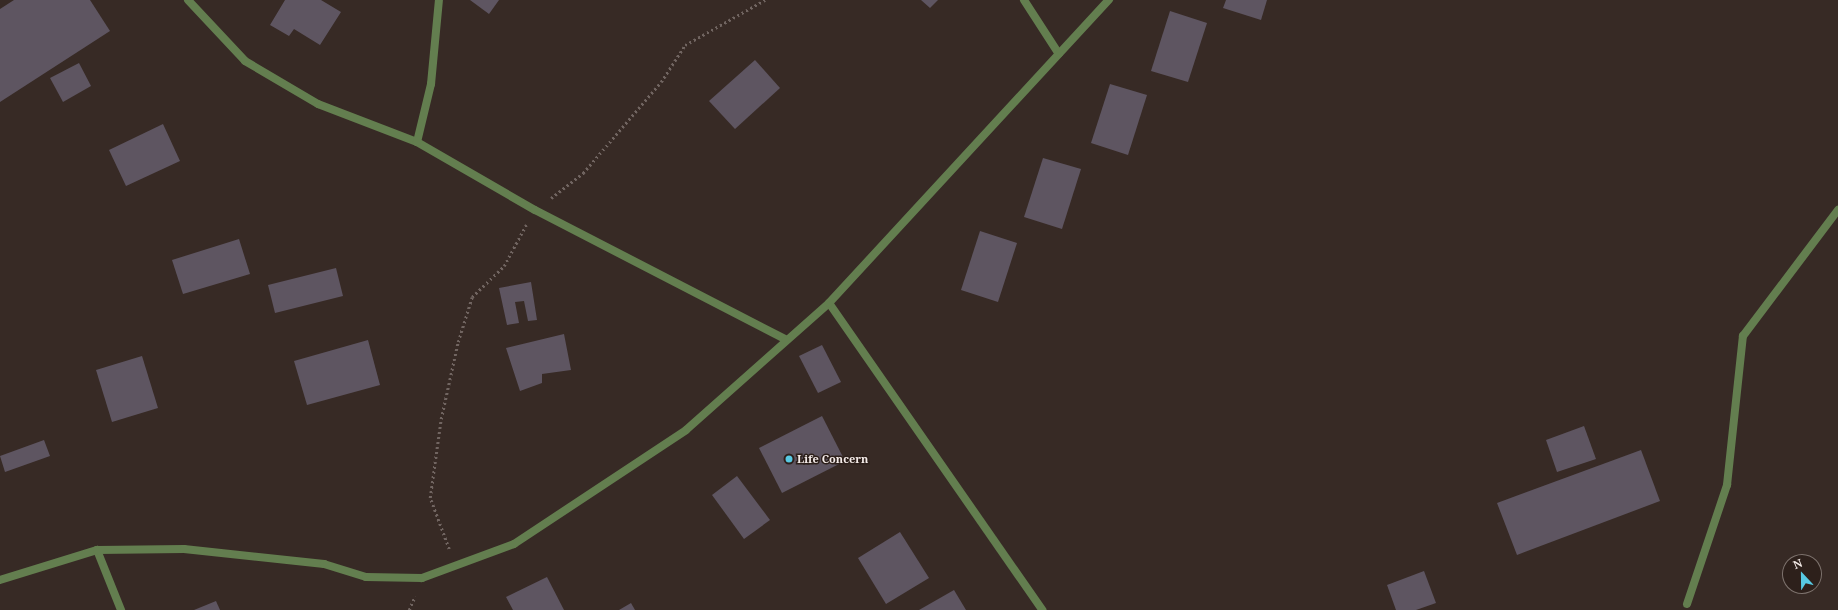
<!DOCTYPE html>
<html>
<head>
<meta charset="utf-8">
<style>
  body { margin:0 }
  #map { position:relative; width:1838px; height:610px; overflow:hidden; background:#372a25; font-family:"Noto Serif",serif }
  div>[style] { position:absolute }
  .building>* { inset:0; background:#5e5561 }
  .path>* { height:2.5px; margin-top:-1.25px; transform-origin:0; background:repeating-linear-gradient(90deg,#716561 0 2px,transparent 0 5px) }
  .minor>* { height:8px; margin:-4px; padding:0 4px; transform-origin:4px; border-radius:4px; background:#637e4f }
  .dots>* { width:11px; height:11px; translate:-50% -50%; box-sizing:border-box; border:2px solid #2d201b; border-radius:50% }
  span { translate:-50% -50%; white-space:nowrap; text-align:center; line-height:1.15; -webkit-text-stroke:3px #2d201b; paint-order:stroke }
  .poi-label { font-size:11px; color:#f5ece9; font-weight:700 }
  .left { translate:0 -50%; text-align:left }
  .north { position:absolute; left:1782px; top:554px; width:40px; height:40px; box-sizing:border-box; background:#2d201b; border:1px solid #7d726d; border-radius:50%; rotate:338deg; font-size:11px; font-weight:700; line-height:16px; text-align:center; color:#f5ece9 }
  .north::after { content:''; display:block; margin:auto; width:14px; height:18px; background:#57c9e3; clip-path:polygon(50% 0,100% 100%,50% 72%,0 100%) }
</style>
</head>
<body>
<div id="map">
  <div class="building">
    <i style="clip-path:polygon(14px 0,90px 0,110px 31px,0 102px,0 9px)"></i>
    <i style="clip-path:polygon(285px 0,321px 0,341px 12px,320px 45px,294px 29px,289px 36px,270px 25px)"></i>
    <i style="clip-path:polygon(470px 0,499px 0,489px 14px)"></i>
    <i style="clip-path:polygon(921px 0,938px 0,930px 8px)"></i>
    <i style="clip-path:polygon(1226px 0,1267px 0,1261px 20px,1223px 8px)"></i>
    <i style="clip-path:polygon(1170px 11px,1207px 23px,1188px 82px,1151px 71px)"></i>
    <i style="clip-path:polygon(755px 60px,780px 88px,735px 129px,709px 101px)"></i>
    <i style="clip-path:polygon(79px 63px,91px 86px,63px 102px,50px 78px)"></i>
    <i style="clip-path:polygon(1110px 84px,1147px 95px,1128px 155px,1091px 143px)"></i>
    <i style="clip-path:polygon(163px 124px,180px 161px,126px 186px,109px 150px)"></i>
    <i style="clip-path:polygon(1043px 158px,1081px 169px,1062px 229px,1024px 217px)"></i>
    <i style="clip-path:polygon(980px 231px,1017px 243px,998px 302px,961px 290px)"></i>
    <i style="clip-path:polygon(239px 239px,250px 274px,183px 294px,172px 260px)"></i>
    <i style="clip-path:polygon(336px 268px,343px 296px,275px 313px,268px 285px)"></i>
    <i style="clip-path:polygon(531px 282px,537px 320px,528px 321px,524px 301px,515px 302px,519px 323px,507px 325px,499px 288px)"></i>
    <i style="clip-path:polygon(564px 334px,571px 370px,542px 374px,542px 383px,520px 391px,506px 348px)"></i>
    <i style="clip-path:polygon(368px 340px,380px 385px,307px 405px,294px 361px)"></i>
    <i style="clip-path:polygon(822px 345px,841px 382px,818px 393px,799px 356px)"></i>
    <i style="clip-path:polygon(142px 356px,158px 408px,112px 422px,96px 370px)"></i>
    <i style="clip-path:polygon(822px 416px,845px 461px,782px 493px,759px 448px)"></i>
    <i style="clip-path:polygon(1584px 426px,1596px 459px,1557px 472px,1546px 440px)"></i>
    <i style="clip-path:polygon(44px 440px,50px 456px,5px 472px,0 456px)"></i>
    <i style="clip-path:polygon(1641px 450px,1660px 501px,1517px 555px,1497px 503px)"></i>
    <i style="clip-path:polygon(737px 476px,770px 520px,744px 539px,712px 495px)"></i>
    <i style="clip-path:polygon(900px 532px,929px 578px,886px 604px,858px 558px)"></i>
    <i style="clip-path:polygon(1424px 571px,1436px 603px,1416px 610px,1396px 610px,1387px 585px)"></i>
    <i style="clip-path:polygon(547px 577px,564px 610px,513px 610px,506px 597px)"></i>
    <i style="clip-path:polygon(954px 590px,966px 610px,919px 610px)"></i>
    <i style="clip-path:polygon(216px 601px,220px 610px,194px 610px)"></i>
    <i style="clip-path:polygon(631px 603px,635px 610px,619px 610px)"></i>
  </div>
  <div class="path">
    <i style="left:551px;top:198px;width:41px;rotate:-38deg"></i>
    <i style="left:583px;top:173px;width:120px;rotate:-49.4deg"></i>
    <i style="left:661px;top:82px;width:44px;rotate:-57deg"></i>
    <i style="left:685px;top:45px;width:92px;rotate:-29.4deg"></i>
    <i style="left:449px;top:549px;width:54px;rotate:-110.4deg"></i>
    <i style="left:430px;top:498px;width:80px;rotate:-82.1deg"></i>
    <i style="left:441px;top:419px;width:79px;rotate:-77.6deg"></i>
    <i style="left:458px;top:342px;width:47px;rotate:-72.7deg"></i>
    <i style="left:472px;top:297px;width:45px;rotate:-44.1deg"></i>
    <i style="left:504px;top:266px;width:47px;rotate:-61.8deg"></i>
    <i style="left:409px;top:610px;width:15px;rotate:-67deg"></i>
  </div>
  <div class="minor">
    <i style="left:188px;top:0;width:83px;rotate:46.9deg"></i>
    <i style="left:245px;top:61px;width:85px;rotate:30.5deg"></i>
    <i style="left:318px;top:104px;width:106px;rotate:21deg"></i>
    <i style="left:417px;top:142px;width:136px;rotate:30deg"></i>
    <i style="left:535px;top:210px;width:281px;rotate:27.3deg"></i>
    <i style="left:1024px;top:0;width:64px;rotate:57.1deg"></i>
    <i style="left:417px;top:142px;width:60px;rotate:-76.4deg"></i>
    <i style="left:431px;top:84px;width:84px;rotate:-84.6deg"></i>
    <i style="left:829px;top:303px;width:374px;rotate:55.2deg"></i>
    <i style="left:97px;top:550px;width:65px;rotate:68.2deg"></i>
    <i style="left:0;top:580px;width:102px;rotate:-17.2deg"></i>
    <i style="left:97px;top:550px;width:87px;rotate:-0.7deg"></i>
    <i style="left:184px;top:549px;width:141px;rotate:6.1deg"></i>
    <i style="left:324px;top:564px;width:44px;rotate:17.2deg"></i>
    <i style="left:366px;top:577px;width:56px;rotate:1deg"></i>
    <i style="left:422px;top:578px;width:98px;rotate:-20.3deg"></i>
    <i style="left:514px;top:544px;width:206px;rotate:-33.5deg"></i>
    <i style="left:686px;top:430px;width:191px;rotate:-41.6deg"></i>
    <i style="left:829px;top:303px;width:413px;rotate:-47.3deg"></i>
    <i style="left:1687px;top:604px;width:126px;rotate:-71.4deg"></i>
    <i style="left:1727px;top:485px;width:150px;rotate:-83.9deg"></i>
    <i style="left:1743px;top:336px;width:158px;rotate:-53deg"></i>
  </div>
  <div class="dots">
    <i style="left:789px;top:459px;background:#57c9e3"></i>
  </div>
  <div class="poi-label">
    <span class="left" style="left:797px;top:459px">Life Concern</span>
  </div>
  <div class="north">N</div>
</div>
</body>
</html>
